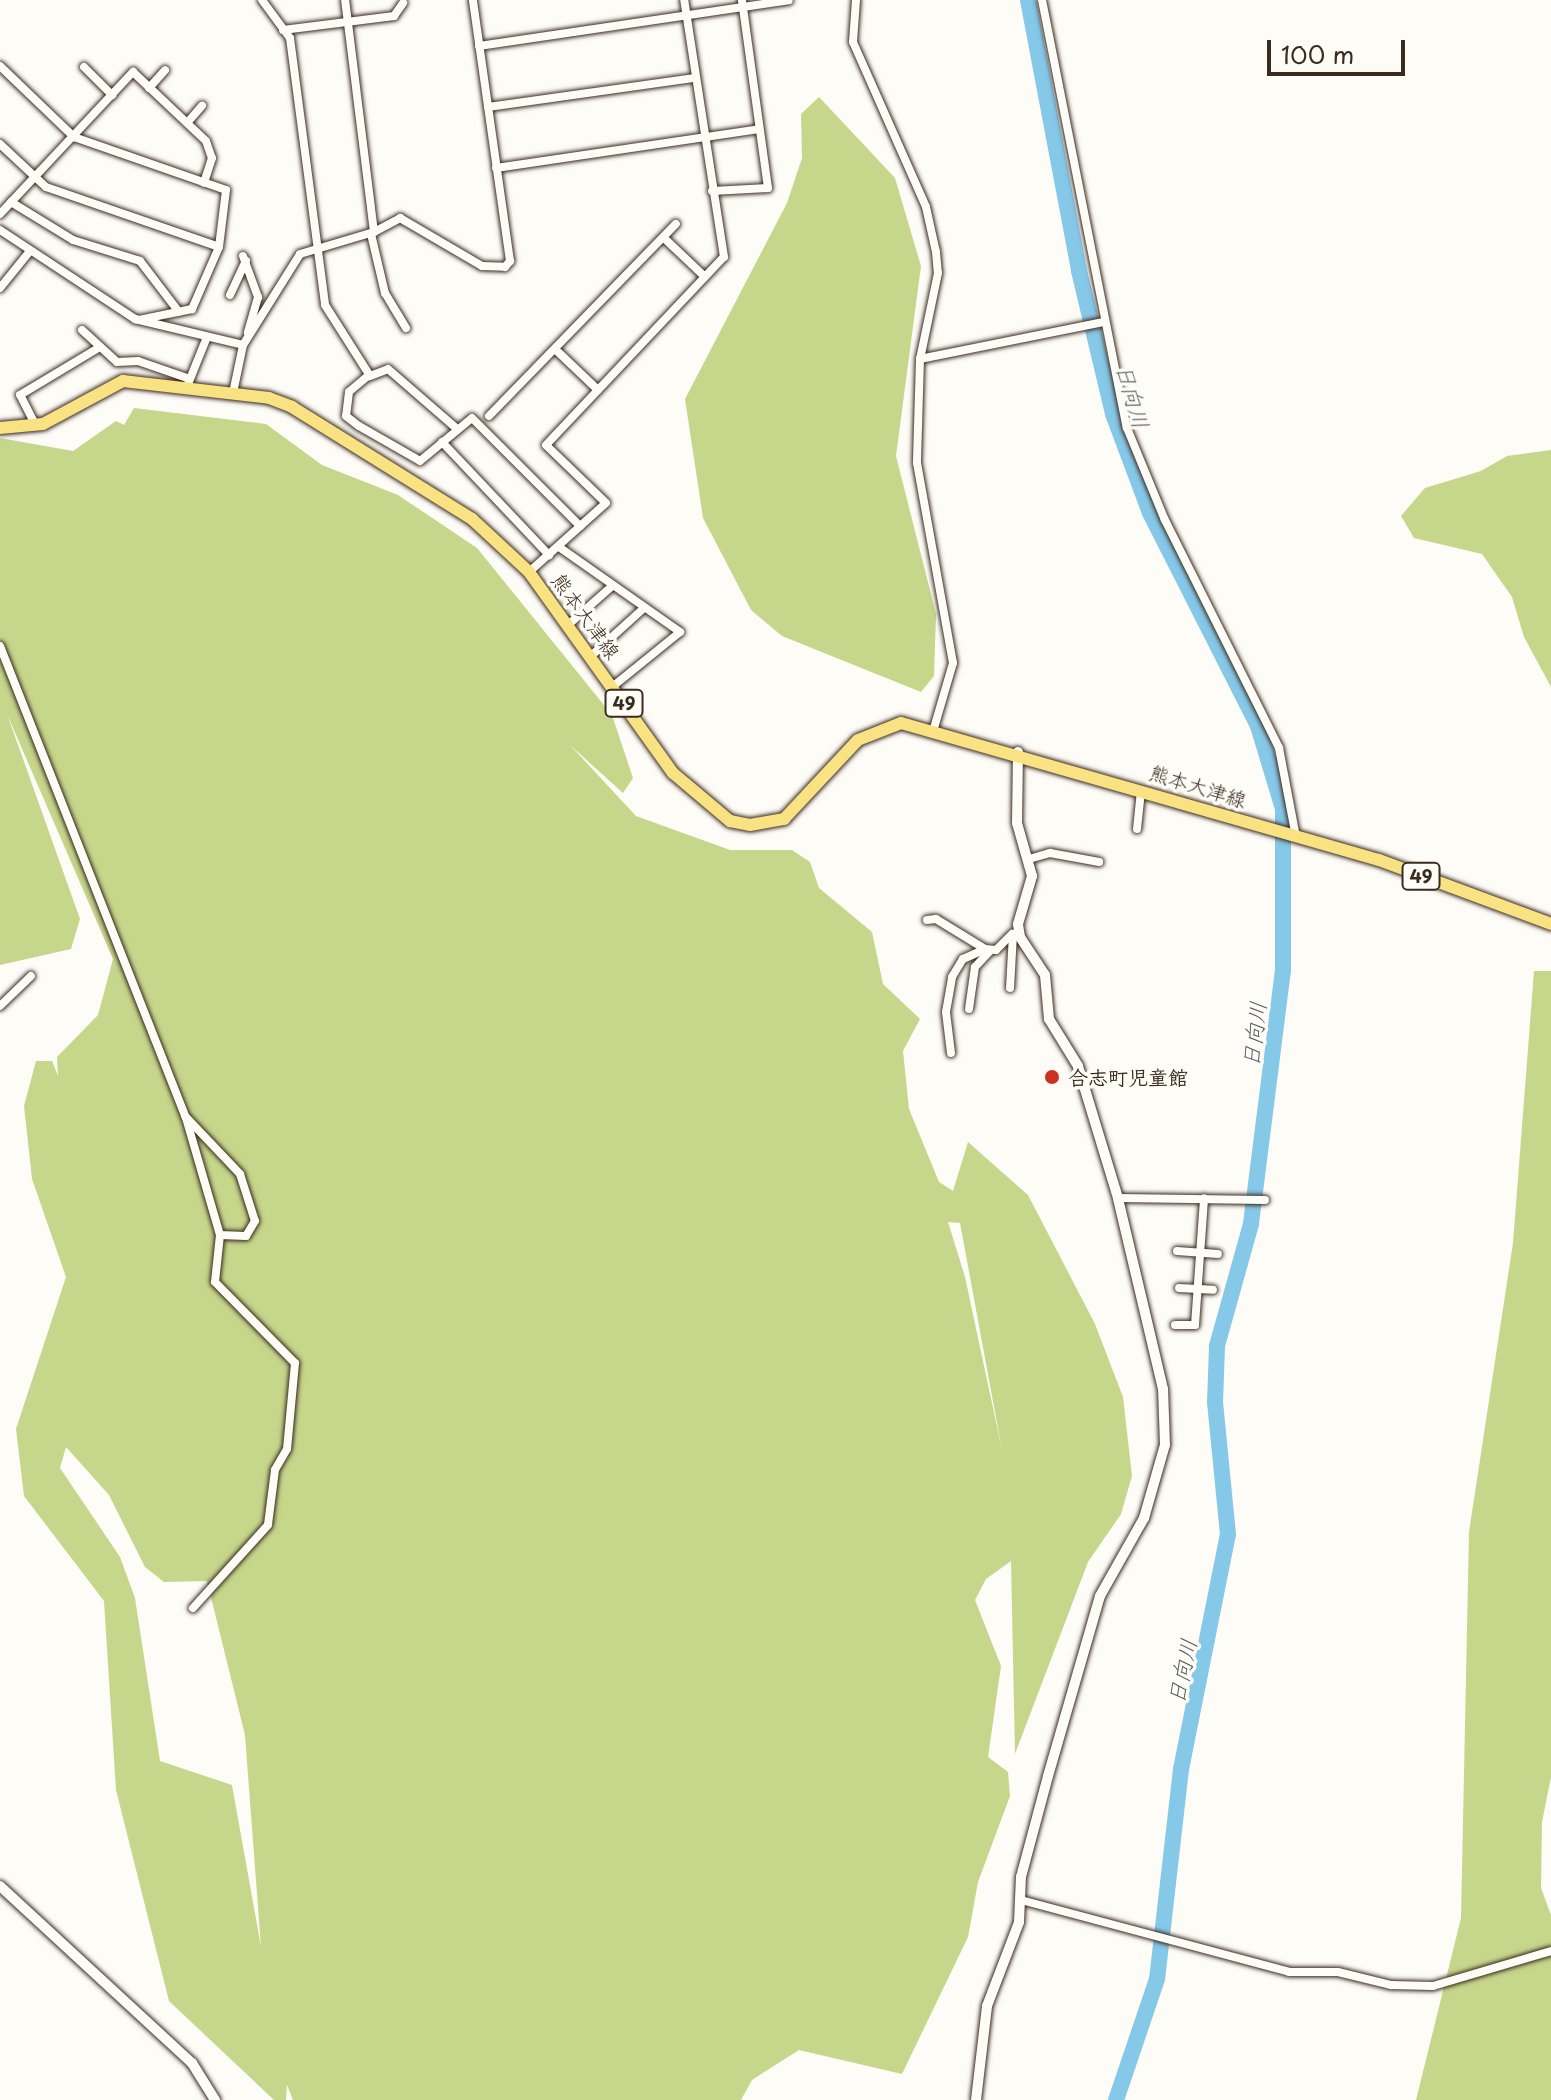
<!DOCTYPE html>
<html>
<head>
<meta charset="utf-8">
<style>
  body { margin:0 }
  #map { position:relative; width:1551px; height:2100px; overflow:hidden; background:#fdfcf7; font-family:"Playpen Sans","Klee One",sans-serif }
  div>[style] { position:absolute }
  .green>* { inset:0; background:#c6d68b }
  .river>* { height:16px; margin:-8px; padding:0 8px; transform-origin:8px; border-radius:8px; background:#86c8e7 }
  .roads { filter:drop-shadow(0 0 2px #3b2a1e) drop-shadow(0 0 2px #3b2a1e) }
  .minor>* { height:8px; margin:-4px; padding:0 4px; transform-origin:4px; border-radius:4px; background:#fdfcf7 }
  .tertiary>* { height:10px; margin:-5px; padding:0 5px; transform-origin:5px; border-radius:5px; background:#fdfcf7 }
  .primary>* { height:12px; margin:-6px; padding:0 6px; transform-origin:6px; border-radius:6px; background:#f8e281 }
  .dots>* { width:22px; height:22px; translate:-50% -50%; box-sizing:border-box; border:4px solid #fdfcf7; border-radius:50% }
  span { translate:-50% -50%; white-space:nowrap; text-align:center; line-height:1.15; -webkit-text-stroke:7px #fdfcf7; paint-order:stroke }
  .shield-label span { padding:2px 6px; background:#fdfcf7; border:2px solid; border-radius:6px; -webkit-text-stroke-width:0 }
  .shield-label { font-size:18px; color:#3b2a1e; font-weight:700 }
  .street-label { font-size:20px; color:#3b2a1e }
  .poi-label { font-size:20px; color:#3b2a1e; font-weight:700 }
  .left { translate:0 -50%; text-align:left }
  .water-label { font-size:22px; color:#52595a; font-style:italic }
  .scale { position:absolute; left:1267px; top:40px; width:138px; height:36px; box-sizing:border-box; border:4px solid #3b2a1e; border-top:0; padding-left:10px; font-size:24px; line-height:28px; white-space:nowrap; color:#3b2a1e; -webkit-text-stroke:6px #fdfcf7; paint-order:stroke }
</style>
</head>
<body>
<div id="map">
  <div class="green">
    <i style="clip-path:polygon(819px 97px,895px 178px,921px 266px,896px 456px,936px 614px,934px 676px,921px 692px,782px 636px,751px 610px,703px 518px,685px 399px,787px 203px,802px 158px,801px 114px)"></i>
    <i style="clip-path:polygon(evenodd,134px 408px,266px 424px,322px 465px,398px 495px,477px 548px,612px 715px,633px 778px,623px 793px,570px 745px,636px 816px,730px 850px,792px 850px,810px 862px,819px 888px,872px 932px,883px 984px,920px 1019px,903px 1051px,909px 1109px,939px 1182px,953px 1191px,968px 1142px,1028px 1195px,1095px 1324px,1123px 1397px,1132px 1476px,1121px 1514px,1088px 1562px,1015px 1754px,1011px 1561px,986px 1579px,975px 1600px,1001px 1666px,988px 1757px,1008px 1772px,1010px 1796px,978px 1882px,968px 1937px,902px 2074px,799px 2050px,752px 2080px,741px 2100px,293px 2100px,287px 2085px,286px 2100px,274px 2100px,169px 2001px,116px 1790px,104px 1601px,24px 1496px,16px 1429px,66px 1277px,32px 1179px,24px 1106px,36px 1061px,52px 1061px,58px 1076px,57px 1057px,98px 1015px,113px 959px,7px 714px,80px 919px,71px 949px,0 965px,0 438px,73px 451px,116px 421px,124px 425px,134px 408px,948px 1222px,960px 1223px,1002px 1450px,965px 1277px,948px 1222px,134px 408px,66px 1447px,109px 1495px,145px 1567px,164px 1582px,207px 1581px,245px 1735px,261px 1947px,232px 1785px,160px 1761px,135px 1598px,120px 1557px,60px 1468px,66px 1447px)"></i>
    <i style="clip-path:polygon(1551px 450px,1551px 687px,1524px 637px,1512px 597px,1482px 554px,1414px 538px,1401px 516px,1425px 488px,1481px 471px,1507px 456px)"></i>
    <i style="clip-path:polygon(1534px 971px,1551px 971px,1551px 1777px,1542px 1822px,1541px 1888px,1551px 1915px,1551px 2100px,1416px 2100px,1461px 1918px,1469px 1532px,1513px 1243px)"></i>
  </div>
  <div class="river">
    <i style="left:1028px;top:0;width:276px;rotate:79.3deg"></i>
    <i style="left:1079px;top:271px;width:147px;rotate:76.6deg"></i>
    <i style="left:1113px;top:414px;width:106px;rotate:69.5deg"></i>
    <i style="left:1150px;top:513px;width:239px;rotate:63.1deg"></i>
    <i style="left:1258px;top:726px;width:87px;rotate:73.2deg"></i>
    <i style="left:1283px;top:809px;width:161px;rotate:90deg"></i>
    <i style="left:1283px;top:970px;width:256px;rotate:97.2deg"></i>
    <i style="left:1251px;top:1224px;width:127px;rotate:105.6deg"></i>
    <i style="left:1217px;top:1346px;width:56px;rotate:92deg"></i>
    <i style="left:1215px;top:1402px;width:133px;rotate:84.4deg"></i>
    <i style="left:1228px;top:1534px;width:240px;rotate:101.3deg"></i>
    <i style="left:1181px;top:1769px;width:211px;rotate:96.5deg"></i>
    <i style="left:1157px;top:1979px;width:128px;rotate:108.7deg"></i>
  </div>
  <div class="roads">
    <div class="minor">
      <i style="left:262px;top:0;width:47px;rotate:53.6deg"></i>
      <i style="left:290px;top:38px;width:269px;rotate:82.5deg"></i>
      <i style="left:325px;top:305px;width:84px;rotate:57.6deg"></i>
      <i style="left:370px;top:376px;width:19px;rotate:-21deg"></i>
      <i style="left:388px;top:369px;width:90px;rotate:40.9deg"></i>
      <i style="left:856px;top:0;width:42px;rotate:94.1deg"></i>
      <i style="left:853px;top:42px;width:180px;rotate:66.1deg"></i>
      <i style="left:926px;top:207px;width:46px;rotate:77.5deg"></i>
      <i style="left:936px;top:252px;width:21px;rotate:85deg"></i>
      <i style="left:938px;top:273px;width:88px;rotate:101.8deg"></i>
      <i style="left:920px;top:359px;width:104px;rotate:91.7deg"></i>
      <i style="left:917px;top:463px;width:203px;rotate:79.8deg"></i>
      <i style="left:953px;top:663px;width:68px;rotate:106.3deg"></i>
      <i style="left:1042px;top:0;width:436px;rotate:78.8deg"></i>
      <i style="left:1127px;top:428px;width:100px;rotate:67.6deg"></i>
      <i style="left:1165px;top:520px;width:255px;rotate:63.4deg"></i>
      <i style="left:1279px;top:748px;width:91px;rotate:79.2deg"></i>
      <i style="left:283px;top:30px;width:112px;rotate:-7.2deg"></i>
      <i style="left:394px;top:16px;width:16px;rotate:-55deg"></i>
      <i style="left:479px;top:46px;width:313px;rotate:-8.4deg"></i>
      <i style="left:0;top:66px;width:103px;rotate:43.8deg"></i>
      <i style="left:74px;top:137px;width:161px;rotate:19.2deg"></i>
      <i style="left:226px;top:190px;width:57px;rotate:97deg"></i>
      <i style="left:219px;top:247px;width:68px;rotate:113.5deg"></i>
      <i style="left:192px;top:309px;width:54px;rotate:168.3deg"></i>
      <i style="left:84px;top:67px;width:40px;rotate:45deg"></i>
      <i style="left:149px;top:88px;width:24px;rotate:-48deg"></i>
      <i style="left:488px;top:107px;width:209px;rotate:-8deg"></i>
      <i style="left:187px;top:123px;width:23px;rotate:-49deg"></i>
      <i style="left:0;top:144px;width:63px;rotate:43.1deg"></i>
      <i style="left:46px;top:187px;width:183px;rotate:19.1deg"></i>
      <i style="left:496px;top:168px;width:266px;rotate:-8.4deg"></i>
      <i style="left:712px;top:191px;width:56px;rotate:-3.1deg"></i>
      <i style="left:768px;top:188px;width:190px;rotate:-97.9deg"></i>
      <i style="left:11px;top:202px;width:73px;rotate:31.5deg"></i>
      <i style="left:73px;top:240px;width:70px;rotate:17.4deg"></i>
      <i style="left:140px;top:261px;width:64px;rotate:52.6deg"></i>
      <i style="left:0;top:214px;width:195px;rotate:-46.9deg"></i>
      <i style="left:133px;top:72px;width:100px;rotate:43.4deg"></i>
      <i style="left:206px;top:141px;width:18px;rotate:71deg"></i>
      <i style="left:212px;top:158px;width:26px;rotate:108deg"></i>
      <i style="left:0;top:230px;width:162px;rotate:33.4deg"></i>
      <i style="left:135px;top:319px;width:111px;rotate:13.5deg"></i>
      <i style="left:374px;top:232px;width:30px;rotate:-28deg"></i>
      <i style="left:400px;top:218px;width:95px;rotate:30.3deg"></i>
      <i style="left:482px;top:266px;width:23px;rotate:2deg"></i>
      <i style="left:505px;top:267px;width:8px;rotate:-50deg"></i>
      <i style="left:510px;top:261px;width:264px;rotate:-98.1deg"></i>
      <i style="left:371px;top:234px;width:61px;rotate:76.7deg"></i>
      <i style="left:385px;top:293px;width:41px;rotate:59deg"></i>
      <i style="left:664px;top:238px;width:55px;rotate:43.5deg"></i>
      <i style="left:243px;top:256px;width:44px;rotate:69.9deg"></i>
      <i style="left:258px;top:297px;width:37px;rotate:106deg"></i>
      <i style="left:0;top:288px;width:48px;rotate:-51deg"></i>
      <i style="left:230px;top:295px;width:38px;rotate:-65deg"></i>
      <i style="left:82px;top:330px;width:47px;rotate:42.4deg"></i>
      <i style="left:117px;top:362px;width:21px;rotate:-3deg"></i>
      <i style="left:138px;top:361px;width:55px;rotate:19.1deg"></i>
      <i style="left:556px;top:350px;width:58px;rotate:43.6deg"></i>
      <i style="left:920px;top:359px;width:187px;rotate:-11.4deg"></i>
      <i style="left:369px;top:375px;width:26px;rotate:140deg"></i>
      <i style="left:349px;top:392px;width:24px;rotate:97deg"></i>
      <i style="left:346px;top:416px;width:16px;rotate:38deg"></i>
      <i style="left:359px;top:426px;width:70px;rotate:29.8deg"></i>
      <i style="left:420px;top:461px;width:67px;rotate:-39.6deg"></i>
      <i style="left:472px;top:418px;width:153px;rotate:45deg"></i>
      <i style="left:188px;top:384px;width:51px;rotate:-68deg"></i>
      <i style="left:233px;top:393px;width:49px;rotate:-78.2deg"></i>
      <i style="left:243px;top:345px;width:107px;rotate:-57.9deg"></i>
      <i style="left:300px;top:254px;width:77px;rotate:-16.6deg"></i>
      <i style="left:374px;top:232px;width:234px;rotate:-97.1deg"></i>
      <i style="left:489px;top:416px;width:268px;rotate:-45.8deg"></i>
      <i style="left:36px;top:426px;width:35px;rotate:-117deg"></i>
      <i style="left:20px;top:395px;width:93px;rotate:-31deg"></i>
      <i style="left:442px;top:442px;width:156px;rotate:46.6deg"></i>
      <i style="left:559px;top:547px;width:148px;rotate:35.1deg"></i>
      <i style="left:680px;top:632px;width:87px;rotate:141deg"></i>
      <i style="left:529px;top:572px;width:103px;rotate:-41.9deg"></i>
      <i style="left:606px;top:503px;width:83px;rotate:-136deg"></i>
      <i style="left:546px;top:445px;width:259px;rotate:-46.6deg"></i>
      <i style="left:724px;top:257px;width:260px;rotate:-98.8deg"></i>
      <i style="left:568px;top:625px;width:57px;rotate:-41.5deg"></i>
      <i style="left:0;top:646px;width:507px;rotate:68.49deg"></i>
      <i style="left:186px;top:1118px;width:122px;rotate:73.8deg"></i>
      <i style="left:220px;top:1235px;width:47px;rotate:96.1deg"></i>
      <i style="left:215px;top:1282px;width:114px;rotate:45.4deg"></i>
      <i style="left:295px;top:1363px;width:86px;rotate:95.3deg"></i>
      <i style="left:287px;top:1449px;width:24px;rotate:120deg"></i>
      <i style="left:275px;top:1470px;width:55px;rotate:97.3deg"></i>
      <i style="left:268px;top:1525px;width:112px;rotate:132.1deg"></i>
      <i style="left:591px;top:656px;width:72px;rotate:-42.2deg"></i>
      <i style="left:1137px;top:829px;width:38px;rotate:-84deg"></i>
      <i style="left:1029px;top:859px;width:22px;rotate:-16deg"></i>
      <i style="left:1050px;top:853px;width:50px;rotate:10.4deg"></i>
      <i style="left:927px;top:920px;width:9px;rotate:-6deg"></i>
      <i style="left:936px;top:919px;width:57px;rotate:31.5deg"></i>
      <i style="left:985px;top:949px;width:11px;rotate:5deg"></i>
      <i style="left:996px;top:950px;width:23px;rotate:-45deg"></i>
      <i style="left:1010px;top:988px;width:54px;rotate:-86.8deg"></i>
      <i style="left:0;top:1006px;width:43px;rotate:-44.1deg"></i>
      <i style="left:969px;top:1009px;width:42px;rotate:-81.9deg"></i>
      <i style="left:975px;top:967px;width:23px;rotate:-47deg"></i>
      <i style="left:951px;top:1053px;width:41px;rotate:-97deg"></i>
      <i style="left:946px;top:1012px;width:36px;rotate:-80deg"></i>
      <i style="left:952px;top:977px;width:21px;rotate:-59deg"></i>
      <i style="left:963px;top:959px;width:24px;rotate:-24deg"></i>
      <i style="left:185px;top:1116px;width:80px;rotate:46.5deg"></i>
      <i style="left:240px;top:1174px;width:49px;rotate:72.3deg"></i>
      <i style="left:255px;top:1221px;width:17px;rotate:121deg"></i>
      <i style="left:246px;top:1236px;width:26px;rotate:-178deg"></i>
      <i style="left:1118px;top:1198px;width:147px;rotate:0.8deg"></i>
      <i style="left:1177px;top:1251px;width:41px;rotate:4.2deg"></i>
      <i style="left:1179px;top:1288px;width:34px;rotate:3deg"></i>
      <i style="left:1175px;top:1325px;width:20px"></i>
      <i style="left:1195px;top:1325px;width:127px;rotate:-85.9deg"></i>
      <i style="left:1021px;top:1900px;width:278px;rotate:15deg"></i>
      <i style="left:1289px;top:1972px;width:49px"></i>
      <i style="left:1338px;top:1972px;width:55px;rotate:13.8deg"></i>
      <i style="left:1391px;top:1985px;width:42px;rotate:1.4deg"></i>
      <i style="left:1433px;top:1986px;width:123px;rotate:-16.5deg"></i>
    </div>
    <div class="tertiary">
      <i style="left:0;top:1886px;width:261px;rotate:42.7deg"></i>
      <i style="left:192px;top:2063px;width:44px;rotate:58.1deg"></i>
      <i style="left:976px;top:2100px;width:95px;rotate:-83.3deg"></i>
      <i style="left:987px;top:2006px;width:90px;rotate:-69.1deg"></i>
      <i style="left:1019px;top:1922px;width:45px;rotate:-87.5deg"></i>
      <i style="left:1021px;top:1877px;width:105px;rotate:-75deg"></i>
      <i style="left:1048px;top:1776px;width:187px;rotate:-73.9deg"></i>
      <i style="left:1100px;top:1596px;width:90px;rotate:-60.6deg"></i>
      <i style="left:1144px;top:1518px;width:76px;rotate:-74deg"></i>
      <i style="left:1165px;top:1445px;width:56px;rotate:-92deg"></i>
      <i style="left:1163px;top:1389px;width:196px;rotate:-103.3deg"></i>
      <i style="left:1118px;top:1198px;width:138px;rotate:-106.9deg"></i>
      <i style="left:1078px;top:1066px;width:55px;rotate:-121.7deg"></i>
      <i style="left:1049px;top:1019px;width:44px;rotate:-95.2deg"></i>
      <i style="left:1045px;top:975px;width:45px;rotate:-123.3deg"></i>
      <i style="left:1020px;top:937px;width:13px;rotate:-99deg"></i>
      <i style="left:1018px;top:924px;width:50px;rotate:-73.7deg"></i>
      <i style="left:1032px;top:876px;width:55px;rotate:-105.8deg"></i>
      <i style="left:1017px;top:823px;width:71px;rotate:-89.2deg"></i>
    </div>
    <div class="primary">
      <i style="left:0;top:428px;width:43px;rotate:-5.3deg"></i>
      <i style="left:43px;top:424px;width:91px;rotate:-28.3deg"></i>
      <i style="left:123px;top:381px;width:147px;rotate:6.6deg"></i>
      <i style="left:269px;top:398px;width:25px;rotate:21deg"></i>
      <i style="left:292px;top:407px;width:212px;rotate:31.9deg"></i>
      <i style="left:472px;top:519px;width:78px;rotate:42.9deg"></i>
      <i style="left:529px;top:572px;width:247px;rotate:54.4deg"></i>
      <i style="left:673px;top:773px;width:75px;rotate:40.1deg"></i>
      <i style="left:730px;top:821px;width:20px;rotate:11deg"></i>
      <i style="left:750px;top:825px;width:35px;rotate:-10deg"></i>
      <i style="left:784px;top:819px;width:108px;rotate:-46.9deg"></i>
      <i style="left:858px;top:740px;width:46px;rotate:-21.6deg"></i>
      <i style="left:901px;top:723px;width:497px;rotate:16deg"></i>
      <i style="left:1379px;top:860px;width:184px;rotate:20.4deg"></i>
    </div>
  </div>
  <div class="dots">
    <i style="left:1052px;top:1077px;background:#c8321e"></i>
  </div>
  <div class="shield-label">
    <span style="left:624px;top:703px">49</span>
    <span style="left:1421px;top:876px">49</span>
  </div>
  <div class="street-label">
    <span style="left:586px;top:616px;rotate:54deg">熊本大津線</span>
    <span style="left:1198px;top:786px;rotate:17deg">熊本大津線</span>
  </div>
  <div class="poi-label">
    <span class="left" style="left:1068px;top:1077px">合志町児童館</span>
  </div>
  <div class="water-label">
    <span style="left:1134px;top:396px;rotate:74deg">日向川</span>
    <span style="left:1253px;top:1034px;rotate:-83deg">日向川</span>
    <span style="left:1181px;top:1671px;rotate:-78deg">日向川</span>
  </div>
  <div class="scale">100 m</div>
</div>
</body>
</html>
